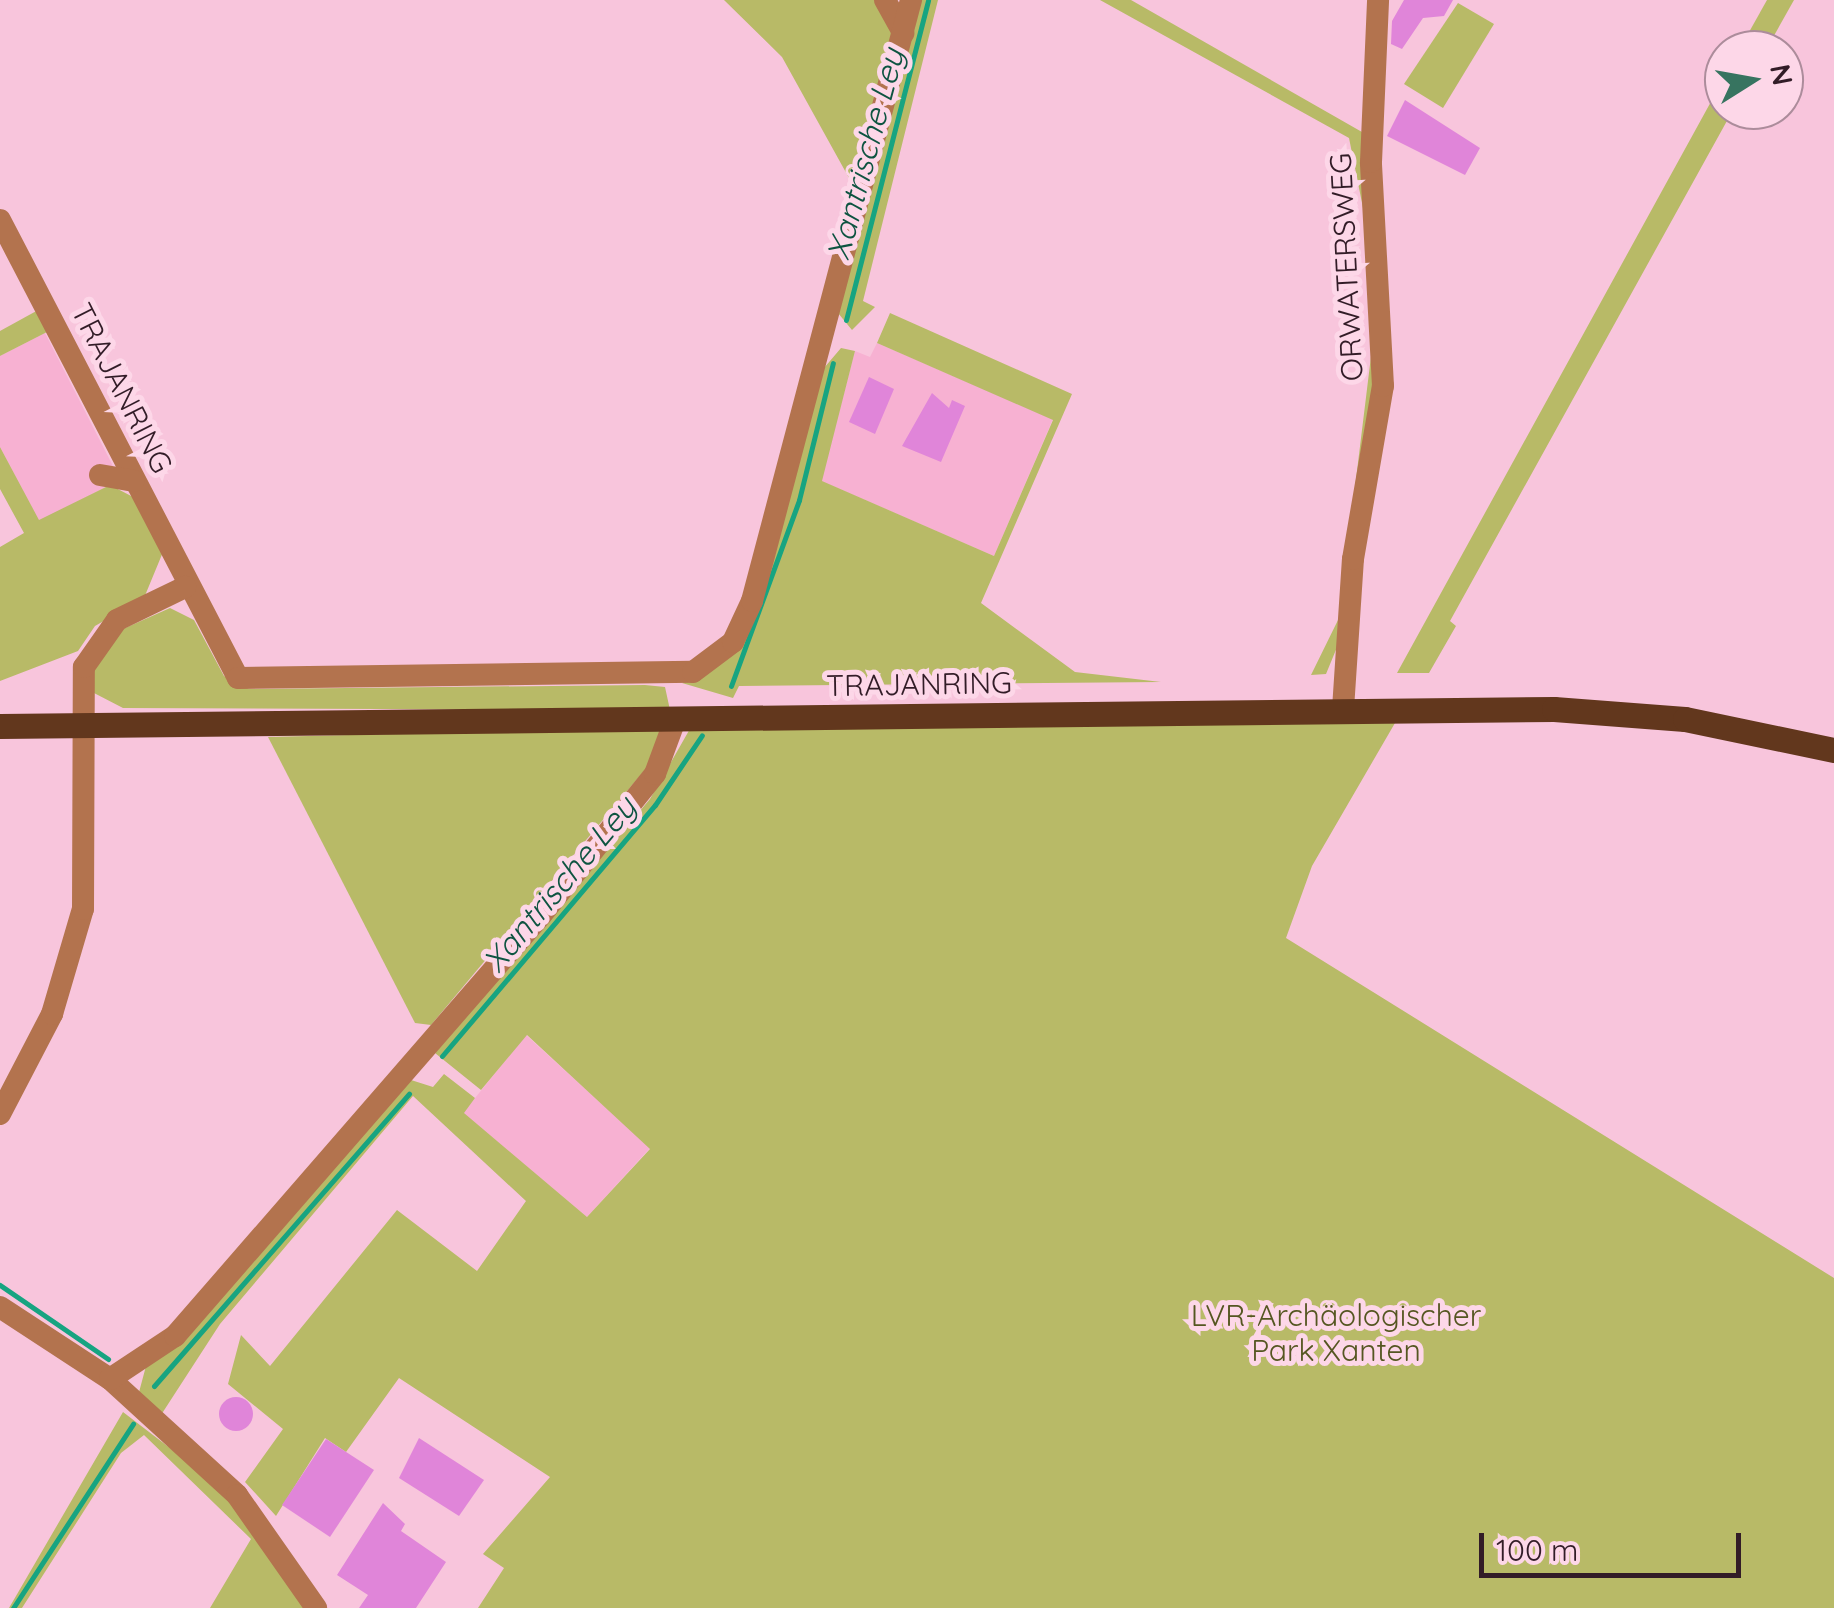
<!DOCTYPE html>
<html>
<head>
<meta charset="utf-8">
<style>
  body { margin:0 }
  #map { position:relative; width:1834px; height:1608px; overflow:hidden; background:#f8c5dc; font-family:Quicksand,sans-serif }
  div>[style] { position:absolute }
  .built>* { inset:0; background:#f7b1d2 }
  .green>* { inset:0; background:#b8ba67 }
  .stream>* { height:5px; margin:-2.5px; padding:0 2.5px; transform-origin:2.5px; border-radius:2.5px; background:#17a481 }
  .building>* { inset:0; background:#e085d9 }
  .round { border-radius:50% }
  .minor>* { height:22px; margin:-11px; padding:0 11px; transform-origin:11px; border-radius:11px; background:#b3734e }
  .major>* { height:25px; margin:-12.5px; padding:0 12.5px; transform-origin:12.5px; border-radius:12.5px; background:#62371d }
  span { translate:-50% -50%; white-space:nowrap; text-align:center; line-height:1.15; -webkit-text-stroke:10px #fdd7e8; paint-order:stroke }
  .street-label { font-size:30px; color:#321c27 }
  .park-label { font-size:30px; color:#555621 }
  .water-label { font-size:32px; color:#0e5441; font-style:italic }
  .north { position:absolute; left:1704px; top:30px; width:100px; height:100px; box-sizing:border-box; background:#fdd7e8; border:2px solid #ac8c9b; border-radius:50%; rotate:79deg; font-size:28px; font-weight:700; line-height:40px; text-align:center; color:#321c27 }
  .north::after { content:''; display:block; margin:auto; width:35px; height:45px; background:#377460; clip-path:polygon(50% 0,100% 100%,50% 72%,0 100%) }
  .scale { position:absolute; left:1479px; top:1533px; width:262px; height:45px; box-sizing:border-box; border:5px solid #321c27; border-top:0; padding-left:12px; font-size:30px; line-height:35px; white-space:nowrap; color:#321c27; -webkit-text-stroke:8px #fdd7e8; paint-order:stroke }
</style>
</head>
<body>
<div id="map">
  <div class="built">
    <i style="clip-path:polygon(45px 333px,115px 470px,110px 485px,39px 521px,0 447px,0 356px)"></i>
    <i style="clip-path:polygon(877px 343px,1053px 419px,994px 556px,821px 481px,855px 351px,870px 357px)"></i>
    <i style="clip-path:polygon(526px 1035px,650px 1148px,587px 1217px,463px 1113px)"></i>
  </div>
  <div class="green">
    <i style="clip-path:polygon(724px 0,877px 0,895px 37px,859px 180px,849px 178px,782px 57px)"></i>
    <i style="clip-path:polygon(916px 0,938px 0,863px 301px,875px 307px,852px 330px,838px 313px)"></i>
    <i style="clip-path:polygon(1100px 0,1131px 0,1362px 132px,1380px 343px,1340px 640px,1326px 674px,1311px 675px,1339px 618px,1373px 340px,1372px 253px,1349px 138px)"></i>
    <i style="clip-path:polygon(1767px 0,1794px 0,1766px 50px,1739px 50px)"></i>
    <i style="clip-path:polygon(1458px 3px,1494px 24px,1443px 108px,1404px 84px)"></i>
    <i style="clip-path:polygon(1724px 78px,1724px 110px,1733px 110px,1450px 621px,1456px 626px,1429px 673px,1397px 673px)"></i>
    <i style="clip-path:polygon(40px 309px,49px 331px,0 356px,0 331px)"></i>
    <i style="clip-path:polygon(890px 313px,1072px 394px,981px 603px,1075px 672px,1161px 682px,739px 686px,733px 698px,682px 683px,734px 654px,824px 368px,841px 348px,855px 351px,822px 481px,994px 556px,1053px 420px,877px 343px)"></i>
    <i style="clip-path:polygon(0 447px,39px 520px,110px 485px,135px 498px,163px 552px,144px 598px,95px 626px,78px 651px,0 681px,0 547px,24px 533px,0 489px)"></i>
    <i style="clip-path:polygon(170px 608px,194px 620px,224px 676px,249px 689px,645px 685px,665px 687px,670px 710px,123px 708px,94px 693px,90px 665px,114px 633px)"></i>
    <i style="clip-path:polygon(1395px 723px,1312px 866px,1286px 938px,1834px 1278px,1834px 1608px,478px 1608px,504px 1568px,483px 1554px,550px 1477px,399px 1378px,346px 1452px,325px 1438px,276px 1516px,245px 1482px,283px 1429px,228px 1384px,241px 1335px,270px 1366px,397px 1210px,477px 1271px,526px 1201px,413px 1096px,220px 1324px,161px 1415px,138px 1396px,146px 1366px,411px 1080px,433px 1087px,444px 1074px,475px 1098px,464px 1113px,587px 1217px,650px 1149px,527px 1035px,481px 1090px,435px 1053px,650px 799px,691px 727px)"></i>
    <i style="clip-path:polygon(668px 727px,664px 747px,431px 1025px,415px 1023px,268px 737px)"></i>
    <i style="clip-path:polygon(123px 1412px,222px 1488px,311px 1608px,210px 1608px,251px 1539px,144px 1435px,121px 1453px,22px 1608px,9px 1608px)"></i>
  </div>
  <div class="stream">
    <i style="left:846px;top:320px;width:330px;rotate:-75.6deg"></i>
    <i style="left:731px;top:686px;width:198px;rotate:-69.9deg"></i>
    <i style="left:799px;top:500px;width:141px;rotate:-76.1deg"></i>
    <i style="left:442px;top:1056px;width:329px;rotate:-49.7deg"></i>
    <i style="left:655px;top:805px;width:84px;rotate:-56.1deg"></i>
    <i style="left:0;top:1285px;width:131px;rotate:34.4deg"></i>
    <i style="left:154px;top:1386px;width:388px;rotate:-48.9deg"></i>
    <i style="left:13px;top:1608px;width:220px;rotate:-56.9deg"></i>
  </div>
  <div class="building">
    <i style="clip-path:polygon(1404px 0,1453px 0,1444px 16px,1423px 18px,1402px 49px,1391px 44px,1392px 21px)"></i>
    <i style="clip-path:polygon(1405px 100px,1480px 148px,1465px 175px,1387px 136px)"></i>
    <i style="clip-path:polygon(869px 377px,894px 389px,875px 434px,849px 422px)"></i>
    <i style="clip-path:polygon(932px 393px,949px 408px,952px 400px,965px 406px,941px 462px,902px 446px)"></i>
    <i class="round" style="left:219px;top:1397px;width:34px;height:34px"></i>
    <i style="clip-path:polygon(419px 1438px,484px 1480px,459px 1516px,399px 1478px)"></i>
    <i style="clip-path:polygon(326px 1439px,374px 1470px,330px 1537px,282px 1505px)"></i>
    <i style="clip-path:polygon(383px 1503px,405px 1524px,401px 1531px,446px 1562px,416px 1608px,359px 1608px,368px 1595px,337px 1575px)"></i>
  </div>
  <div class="minor">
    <i style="left:885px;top:0;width:38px;rotate:61deg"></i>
    <i style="left:0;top:220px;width:516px;rotate:62.54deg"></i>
    <i style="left:238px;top:678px;width:455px;rotate:-0.8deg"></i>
    <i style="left:693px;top:672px;width:50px;rotate:-36.9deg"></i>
    <i style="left:733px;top:642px;width:45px;rotate:-65.1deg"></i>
    <i style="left:752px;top:601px;width:622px;rotate:-75.18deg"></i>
    <i style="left:100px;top:475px;width:34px;rotate:10deg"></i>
    <i style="left:1343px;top:709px;width:150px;rotate:-86.2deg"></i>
    <i style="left:1353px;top:559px;width:176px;rotate:-80.2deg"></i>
    <i style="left:1383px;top:386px;width:224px;rotate:-93.1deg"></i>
    <i style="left:1371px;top:162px;width:162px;rotate:-87.5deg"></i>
    <i style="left:0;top:1114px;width:113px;rotate:-62.5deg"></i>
    <i style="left:52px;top:1014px;width:109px;rotate:-73.6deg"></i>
    <i style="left:83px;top:909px;width:242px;rotate:-89.8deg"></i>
    <i style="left:84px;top:667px;width:57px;rotate:-54.9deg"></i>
    <i style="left:117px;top:620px;width:76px;rotate:-25.9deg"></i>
    <i style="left:0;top:1307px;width:131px;rotate:33.2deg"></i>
    <i style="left:110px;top:1379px;width:172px;rotate:42.4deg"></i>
    <i style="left:237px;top:1495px;width:138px;rotate:55deg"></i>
    <i style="left:110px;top:1379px;width:78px;rotate:-33.5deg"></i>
    <i style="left:175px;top:1336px;width:559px;rotate:-48.99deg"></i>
    <i style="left:542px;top:914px;width:180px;rotate:-51.1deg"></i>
    <i style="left:655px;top:774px;width:58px;rotate:-69.7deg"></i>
  </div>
  <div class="major">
    <i style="left:0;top:726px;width:1554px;rotate:-0.63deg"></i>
    <i style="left:1554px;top:709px;width:131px;rotate:4.4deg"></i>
    <i style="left:1685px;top:719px;width:152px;rotate:11.8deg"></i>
  </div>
  <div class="street-label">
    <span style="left:1346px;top:267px;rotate:-93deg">ORWATERSWEG</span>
    <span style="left:122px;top:388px;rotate:63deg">TRAJANRING</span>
    <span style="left:919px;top:684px;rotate:-1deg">TRAJANRING</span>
  </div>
  <div class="park-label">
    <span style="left:1336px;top:1332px">LVR-Archäologischer<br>Park Xanten</span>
  </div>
  <div class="water-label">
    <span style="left:865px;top:154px;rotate:-75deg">Xantrische Ley</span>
    <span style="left:559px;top:884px;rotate:-50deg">Xantrische Ley</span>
  </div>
  <div class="north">N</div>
  <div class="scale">100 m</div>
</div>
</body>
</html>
